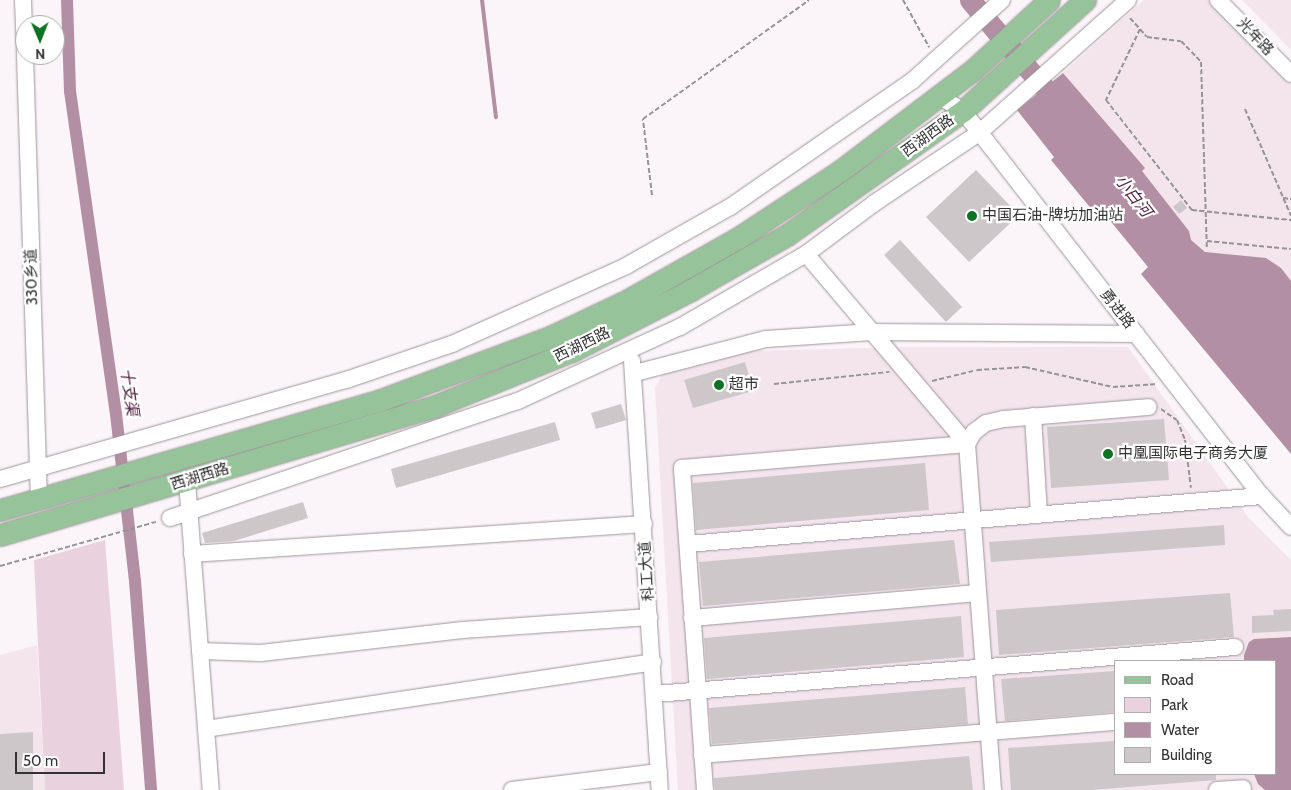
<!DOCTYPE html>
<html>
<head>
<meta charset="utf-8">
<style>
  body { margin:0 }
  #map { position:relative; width:1291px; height:790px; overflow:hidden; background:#fbf4f8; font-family:Cabin,"Noto Sans SC",sans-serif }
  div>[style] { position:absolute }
  .built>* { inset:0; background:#f4e5ed }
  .green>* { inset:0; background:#e9d2de }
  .water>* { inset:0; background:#b28fa2 }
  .stream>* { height:4px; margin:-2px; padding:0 2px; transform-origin:2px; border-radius:2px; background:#b28fa2 }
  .canal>* { height:12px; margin:-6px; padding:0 6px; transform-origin:6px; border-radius:6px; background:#b28fa2 }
  .river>* { height:21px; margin:-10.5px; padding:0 10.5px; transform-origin:10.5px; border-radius:10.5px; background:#b28fa2 }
  .building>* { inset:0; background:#cdc7ca }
  .path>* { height:2px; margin-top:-1px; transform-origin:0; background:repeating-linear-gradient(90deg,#979395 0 5px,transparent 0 7.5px) }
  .roads { filter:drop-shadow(0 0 1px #9c9699) drop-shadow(0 0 1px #9c9699) }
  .minor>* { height:16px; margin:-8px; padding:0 8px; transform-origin:8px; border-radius:8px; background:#fff }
  .major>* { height:21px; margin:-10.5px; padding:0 10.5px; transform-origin:10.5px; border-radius:10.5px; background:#97c39a }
  .dots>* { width:14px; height:14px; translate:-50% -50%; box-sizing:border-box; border:2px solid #fff; border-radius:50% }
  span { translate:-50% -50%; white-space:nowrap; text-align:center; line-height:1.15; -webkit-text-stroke:4.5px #fff; paint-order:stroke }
  .street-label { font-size:15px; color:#343233 }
  .poi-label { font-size:15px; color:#343233 }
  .left { translate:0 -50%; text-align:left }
  .water-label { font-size:16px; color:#4e1f3c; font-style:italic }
  .legend { position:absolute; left:1114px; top:660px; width:162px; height:115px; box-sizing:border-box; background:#fff; border:1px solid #aeadad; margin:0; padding:6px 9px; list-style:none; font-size:15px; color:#343233 }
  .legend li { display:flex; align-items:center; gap:10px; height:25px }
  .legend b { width:25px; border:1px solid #aeadad }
  .north { position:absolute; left:15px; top:15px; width:50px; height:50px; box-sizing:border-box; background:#fff; border:1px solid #aeadad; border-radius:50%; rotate:179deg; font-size:14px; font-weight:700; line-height:20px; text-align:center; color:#343233 }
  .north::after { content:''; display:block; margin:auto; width:18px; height:22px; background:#0d7222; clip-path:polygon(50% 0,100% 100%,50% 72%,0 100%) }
  .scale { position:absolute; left:15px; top:752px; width:90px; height:22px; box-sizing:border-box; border:2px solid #343233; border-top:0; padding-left:6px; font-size:15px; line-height:18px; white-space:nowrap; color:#343233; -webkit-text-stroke:4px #fff; paint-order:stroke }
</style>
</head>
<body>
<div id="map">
  <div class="built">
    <i style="clip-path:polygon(1144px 0,1209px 0,1291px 85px,1291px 373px,1063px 73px)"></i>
    <i style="clip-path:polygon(1242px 0,1291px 0,1291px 50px)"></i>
    <i style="clip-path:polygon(evenodd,903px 347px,1128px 347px,1248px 517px,1291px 560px,1291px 790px,678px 790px,655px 388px,661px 376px,670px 370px,754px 351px,903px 347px,1115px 661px,1275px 661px,1275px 774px,1115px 774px,1115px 661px)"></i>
    <i style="clip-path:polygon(37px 645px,45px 790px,0 790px,0 655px)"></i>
  </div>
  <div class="green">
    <i style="clip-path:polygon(105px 540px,124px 790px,45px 790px,34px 560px)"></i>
  </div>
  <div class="water">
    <i style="clip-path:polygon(1063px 73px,1145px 168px,1142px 171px,1189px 231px,1191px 240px,1205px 252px,1266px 258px,1281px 268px,1291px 281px,1291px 454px,1141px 274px,1148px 267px,1099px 207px,1093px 211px,1051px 160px,1054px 157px,1017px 110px)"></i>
    <i style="clip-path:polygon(1291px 637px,1291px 790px,1265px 790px,1258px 784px,1254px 774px,1275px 774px,1275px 661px,1244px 661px,1244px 655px,1249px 642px,1254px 639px)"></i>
  </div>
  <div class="stream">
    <i style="left:482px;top:0;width:118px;rotate:83.2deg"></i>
  </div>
  <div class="canal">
    <i style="left:67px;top:0;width:91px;rotate:88.1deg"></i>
    <i style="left:70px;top:91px;width:326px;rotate:81.9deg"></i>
    <i style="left:116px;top:414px;width:168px;rotate:83.5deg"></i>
    <i style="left:135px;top:581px;width:210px;rotate:85.6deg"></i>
  </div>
  <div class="river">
    <i style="left:970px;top:0;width:126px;rotate:49.8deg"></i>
  </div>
  <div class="building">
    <i style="clip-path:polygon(976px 170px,1019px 215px,969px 262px,926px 217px)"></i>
    <i style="clip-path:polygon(1181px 200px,1187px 208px,1179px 214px,1173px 207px)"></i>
    <i style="clip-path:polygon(900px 240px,962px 307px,946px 322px,884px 255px)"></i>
    <i style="clip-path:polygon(745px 362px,753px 391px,693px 408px,684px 380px)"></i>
    <i style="clip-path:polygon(621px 404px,626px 420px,596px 429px,591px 413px)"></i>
    <i style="clip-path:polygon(1164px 419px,1169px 480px,1051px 488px,1047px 427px)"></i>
    <i style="clip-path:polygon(555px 422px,560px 440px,396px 488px,391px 469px)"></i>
    <i style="clip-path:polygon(925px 463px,929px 510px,696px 530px,693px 483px)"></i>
    <i style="clip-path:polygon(303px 502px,308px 518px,234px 541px,205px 543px,202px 533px)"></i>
    <i style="clip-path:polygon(1224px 525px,1225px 545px,991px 562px,989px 542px)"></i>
    <i style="clip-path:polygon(954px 540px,960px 584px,703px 606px,699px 562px)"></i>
    <i style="clip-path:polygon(1230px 593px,1234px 637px,999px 655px,996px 610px)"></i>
    <i style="clip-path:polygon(1291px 609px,1291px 631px,1252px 633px,1252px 616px,1274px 615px,1273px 610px)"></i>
    <i style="clip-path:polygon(961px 616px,964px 657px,707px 679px,704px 638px)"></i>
    <i style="clip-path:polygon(1115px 671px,1115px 712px,1005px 721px,1001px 679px)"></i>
    <i style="clip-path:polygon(965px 687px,968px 724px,712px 744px,709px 708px)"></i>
    <i style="clip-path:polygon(33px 732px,33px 790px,0 790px,0 734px)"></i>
    <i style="clip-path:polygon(1115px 741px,1115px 774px,1216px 774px,1216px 780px,1092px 790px,1011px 790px,1008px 748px)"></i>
    <i style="clip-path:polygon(969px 756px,973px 790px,715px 790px,714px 778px)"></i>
  </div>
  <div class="path">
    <i style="left:903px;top:0;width:54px;rotate:61deg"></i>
    <i style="left:1130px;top:18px;width:25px;rotate:48deg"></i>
    <i style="left:1147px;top:37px;width:34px;rotate:7deg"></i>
    <i style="left:1181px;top:41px;width:29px;rotate:46deg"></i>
    <i style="left:1201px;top:62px;width:187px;rotate:88.2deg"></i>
    <i style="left:1140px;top:29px;width:79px;rotate:115.6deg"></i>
    <i style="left:1106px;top:100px;width:140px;rotate:52deg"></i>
    <i style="left:1192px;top:210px;width:100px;rotate:5.8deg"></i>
    <i style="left:1245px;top:109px;width:116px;rotate:66.7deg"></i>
    <i style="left:652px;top:195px;width:77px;rotate:-96.8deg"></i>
    <i style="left:643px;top:119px;width:204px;rotate:-35.6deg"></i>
    <i style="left:1283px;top:198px;width:8px;rotate:7deg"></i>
    <i style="left:1207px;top:241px;width:84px;rotate:5.4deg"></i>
    <i style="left:932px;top:381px;width:46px;rotate:-13.7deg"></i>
    <i style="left:977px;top:370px;width:48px;rotate:-3.6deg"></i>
    <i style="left:1025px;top:367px;width:90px;rotate:12.8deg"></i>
    <i style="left:1113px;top:387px;width:45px;rotate:-3.8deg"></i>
    <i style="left:774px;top:384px;width:116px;rotate:-6deg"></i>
    <i style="left:1161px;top:409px;width:19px;rotate:35deg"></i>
    <i style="left:1177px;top:420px;width:22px;rotate:68deg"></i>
    <i style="left:1185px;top:440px;width:48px;rotate:82.9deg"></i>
    <i style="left:0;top:566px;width:162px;rotate:-15.8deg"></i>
  </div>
  <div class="roads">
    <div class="minor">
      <i style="left:23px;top:0;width:52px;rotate:87.8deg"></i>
      <i style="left:1218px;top:0;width:104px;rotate:45.4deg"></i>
      <i style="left:25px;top:55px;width:444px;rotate:88.2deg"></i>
      <i style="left:939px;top:96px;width:28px;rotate:32deg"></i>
      <i style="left:963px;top:111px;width:487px;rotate:52.2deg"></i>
      <i style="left:1262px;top:496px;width:42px;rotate:46.9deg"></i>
      <i style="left:806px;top:254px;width:249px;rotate:49.7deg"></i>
      <i style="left:967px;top:444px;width:347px;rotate:85.7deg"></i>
      <i style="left:632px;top:361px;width:430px;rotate:86.3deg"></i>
      <i style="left:639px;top:372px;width:131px;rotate:-14.6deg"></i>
      <i style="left:766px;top:339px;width:107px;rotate:-3.7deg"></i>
      <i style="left:873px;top:332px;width:263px;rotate:0.4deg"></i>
      <i style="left:1033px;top:416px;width:99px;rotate:86.5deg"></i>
      <i style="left:0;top:479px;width:360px;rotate:-16deg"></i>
      <i style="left:346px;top:380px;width:112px;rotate:-18.8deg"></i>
      <i style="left:452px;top:344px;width:191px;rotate:-24.1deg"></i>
      <i style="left:626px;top:266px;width:120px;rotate:-29.6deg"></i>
      <i style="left:730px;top:207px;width:221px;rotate:-34.7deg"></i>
      <i style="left:912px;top:81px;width:121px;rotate:-42deg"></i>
      <i style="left:187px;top:481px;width:310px;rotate:85.6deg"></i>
      <i style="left:170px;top:518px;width:367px;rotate:-18.6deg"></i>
      <i style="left:518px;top:401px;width:178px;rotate:-24.6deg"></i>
      <i style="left:680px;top:327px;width:146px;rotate:-30.1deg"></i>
      <i style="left:806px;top:254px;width:84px;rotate:-36.7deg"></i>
      <i style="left:873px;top:204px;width:129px;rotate:-33.9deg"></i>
      <i style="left:980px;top:132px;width:198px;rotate:-41.7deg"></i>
      <i style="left:688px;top:544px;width:576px;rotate:-4.78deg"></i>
      <i style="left:192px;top:554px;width:453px;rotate:-3.8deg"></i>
      <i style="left:692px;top:618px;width:287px;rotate:-5deg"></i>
      <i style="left:200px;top:651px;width:61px;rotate:1.9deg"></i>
      <i style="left:261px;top:653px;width:203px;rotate:-6.5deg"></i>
      <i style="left:463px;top:630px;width:187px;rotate:-4deg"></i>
      <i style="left:655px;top:694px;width:582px;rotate:-4.63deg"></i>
      <i style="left:206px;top:729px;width:452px;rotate:-8.5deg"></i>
      <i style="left:702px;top:755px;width:414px;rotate:-4.6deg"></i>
      <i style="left:512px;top:790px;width:148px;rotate:-7deg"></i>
      <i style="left:705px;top:790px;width:323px;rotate:-94.1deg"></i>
      <i style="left:682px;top:468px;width:286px;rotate:-4.8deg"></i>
      <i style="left:967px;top:444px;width:14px;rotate:-60deg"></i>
      <i style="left:974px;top:432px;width:15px;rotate:-37deg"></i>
      <i style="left:986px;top:423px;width:17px;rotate:-13deg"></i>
      <i style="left:1003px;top:419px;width:146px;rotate:-4.7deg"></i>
      <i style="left:1217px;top:790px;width:26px;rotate:-4deg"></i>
    </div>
    <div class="major">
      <i style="left:0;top:510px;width:393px;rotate:-16.1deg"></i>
      <i style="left:378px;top:401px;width:184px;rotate:-20.4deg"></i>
      <i style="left:550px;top:337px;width:86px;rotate:-25.4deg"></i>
      <i style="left:628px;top:300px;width:126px;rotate:-29.4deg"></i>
      <i style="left:738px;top:238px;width:122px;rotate:-33.3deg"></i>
      <i style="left:840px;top:171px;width:167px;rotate:-37.2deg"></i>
      <i style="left:973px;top:70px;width:103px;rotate:-42.6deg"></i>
      <i style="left:0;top:535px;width:454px;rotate:-16.5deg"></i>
      <i style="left:435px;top:406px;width:148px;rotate:-21.9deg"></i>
      <i style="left:572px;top:351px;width:134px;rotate:-27.1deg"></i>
      <i style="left:691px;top:290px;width:111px;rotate:-29.8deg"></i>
      <i style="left:787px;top:235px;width:215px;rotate:-35.2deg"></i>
      <i style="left:963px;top:111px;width:165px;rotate:-42.3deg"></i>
    </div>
  </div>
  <div class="dots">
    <i style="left:972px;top:216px;background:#0d7222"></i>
    <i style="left:719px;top:385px;background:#0d7222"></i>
    <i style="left:1108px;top:454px;background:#0d7222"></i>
  </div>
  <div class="street-label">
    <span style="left:1255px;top:37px;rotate:46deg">光年路</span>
    <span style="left:928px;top:136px;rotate:-36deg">西湖西路</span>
    <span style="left:32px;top:277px;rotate:-92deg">330乡道</span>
    <span style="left:1117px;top:309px;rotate:52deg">勇进路</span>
    <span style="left:582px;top:345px;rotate:-26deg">西湖西路</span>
    <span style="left:200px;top:477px;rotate:-17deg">西湖西路</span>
    <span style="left:647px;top:571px;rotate:-94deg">科工大道</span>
  </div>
  <div class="poi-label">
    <span class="left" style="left:982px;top:216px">中国石油-牌坊加油站</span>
    <span class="left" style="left:729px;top:385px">超市</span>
    <span class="left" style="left:1118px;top:454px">中凰国际电子商务大厦</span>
  </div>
  <div class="water-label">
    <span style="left:1133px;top:196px;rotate:52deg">小白河</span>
    <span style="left:129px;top:392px;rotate:82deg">十支渠</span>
  </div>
  <ul class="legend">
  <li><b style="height:6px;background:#97c39a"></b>Road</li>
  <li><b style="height:14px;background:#e9d2de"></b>Park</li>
  <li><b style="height:14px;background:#b28fa2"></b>Water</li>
  <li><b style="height:14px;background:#cdc7ca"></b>Building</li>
  </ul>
  <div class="north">N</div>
  <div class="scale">50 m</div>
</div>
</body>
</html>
